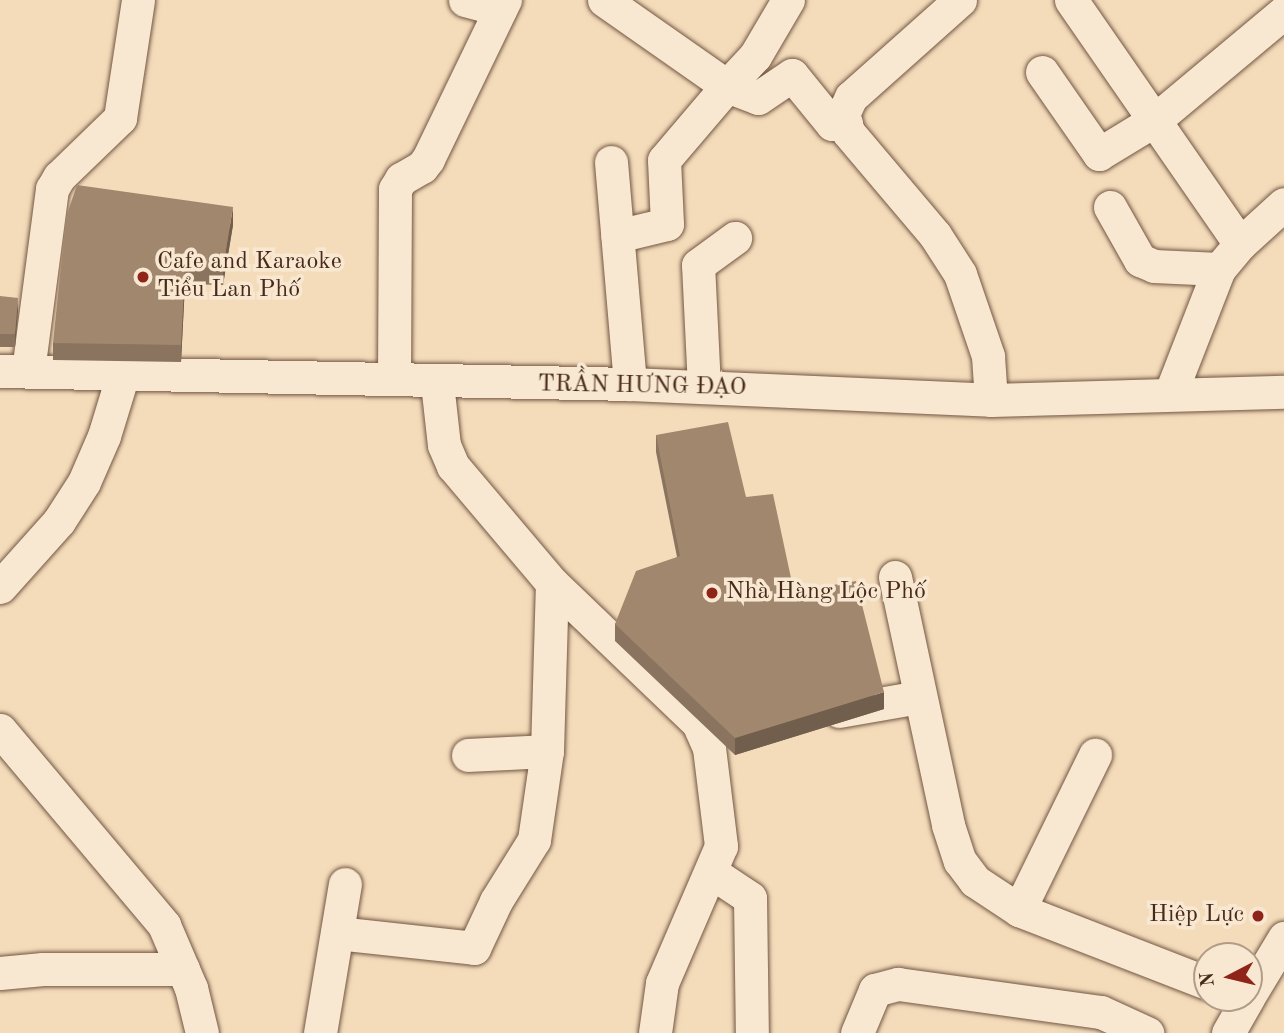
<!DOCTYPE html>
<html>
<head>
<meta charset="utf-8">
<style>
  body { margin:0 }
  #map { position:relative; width:1284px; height:1033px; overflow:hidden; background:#f4dcba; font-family:"Old Standard TT",serif }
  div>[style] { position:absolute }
  .roads { filter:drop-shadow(0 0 2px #735643) drop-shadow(0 0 2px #735643) }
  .minor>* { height:33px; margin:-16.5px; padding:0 16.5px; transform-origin:16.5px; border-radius:16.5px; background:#f8e8d2 }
  .wall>* { inset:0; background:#8a745f }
  .shaded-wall>* { inset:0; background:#715e4d }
  .building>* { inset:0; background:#a1876e }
  .dots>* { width:19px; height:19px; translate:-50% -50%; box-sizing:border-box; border:4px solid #f8e8d2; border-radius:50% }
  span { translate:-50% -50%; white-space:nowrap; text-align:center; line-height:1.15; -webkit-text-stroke:7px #f8e8d2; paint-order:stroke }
  .poi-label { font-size:24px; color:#482a1b }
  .left { translate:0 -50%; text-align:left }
  .right { translate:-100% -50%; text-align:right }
  .street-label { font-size:24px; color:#482a1b }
  .north { position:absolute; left:1193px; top:942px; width:70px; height:70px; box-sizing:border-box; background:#f8e8d2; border:2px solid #b29c89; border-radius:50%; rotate:263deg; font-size:19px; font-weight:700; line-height:28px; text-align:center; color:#482a1b }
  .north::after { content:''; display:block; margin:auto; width:24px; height:32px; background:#8f2418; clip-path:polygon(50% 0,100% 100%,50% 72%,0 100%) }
</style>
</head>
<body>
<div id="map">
  <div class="roads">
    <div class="minor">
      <i style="left:465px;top:0;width:35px;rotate:15deg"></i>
      <i style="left:604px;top:0;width:150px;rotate:35deg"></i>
      <i style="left:727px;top:86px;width:97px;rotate:130.4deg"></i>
      <i style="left:664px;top:160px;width:64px;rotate:87.3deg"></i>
      <i style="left:667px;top:224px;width:51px;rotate:166.5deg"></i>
      <i style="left:788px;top:0;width:65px;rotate:120.5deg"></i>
      <i style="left:755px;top:56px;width:41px;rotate:133deg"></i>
      <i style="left:727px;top:86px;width:33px;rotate:21deg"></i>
      <i style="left:758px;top:98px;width:41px;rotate:-34.1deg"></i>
      <i style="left:792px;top:75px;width:63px;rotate:50.8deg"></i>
      <i style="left:832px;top:124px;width:14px;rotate:-4deg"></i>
      <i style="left:960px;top:0;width:146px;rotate:138.3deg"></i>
      <i style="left:851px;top:97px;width:19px;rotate:115deg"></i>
      <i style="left:843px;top:114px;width:19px;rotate:74deg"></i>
      <i style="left:848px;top:132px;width:135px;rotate:49.8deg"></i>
      <i style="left:935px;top:235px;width:46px;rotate:57.3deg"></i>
      <i style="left:960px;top:274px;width:87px;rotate:71.1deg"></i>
      <i style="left:988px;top:356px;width:44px;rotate:86.1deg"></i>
      <i style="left:1071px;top:0;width:297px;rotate:55.3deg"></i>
      <i style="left:1240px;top:244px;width:33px;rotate:130deg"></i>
      <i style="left:1219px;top:269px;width:132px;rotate:111.3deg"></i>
      <i style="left:1042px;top:72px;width:100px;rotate:55.2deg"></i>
      <i style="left:1099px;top:154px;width:66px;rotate:-31.3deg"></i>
      <i style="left:1155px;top:120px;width:168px;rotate:-39.9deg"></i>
      <i style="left:611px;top:162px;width:223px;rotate:85.1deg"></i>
      <i style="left:1110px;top:207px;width:61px;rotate:60.5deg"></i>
      <i style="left:1140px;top:260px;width:15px;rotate:23deg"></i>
      <i style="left:1154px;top:266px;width:65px;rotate:2.6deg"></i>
      <i style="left:1240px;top:244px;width:59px;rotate:-42.3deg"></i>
      <i style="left:0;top:371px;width:630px;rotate:1.18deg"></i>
      <i style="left:630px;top:384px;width:361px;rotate:2.5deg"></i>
      <i style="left:991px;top:400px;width:293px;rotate:-1.6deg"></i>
      <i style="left:28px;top:371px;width:184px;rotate:-82.5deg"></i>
      <i style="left:52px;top:189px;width:14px;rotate:-60deg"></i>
      <i style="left:59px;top:177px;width:85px;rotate:-44deg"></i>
      <i style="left:120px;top:118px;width:119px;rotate:-81.3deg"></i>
      <i style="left:394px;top:379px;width:190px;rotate:-89.7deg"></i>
      <i style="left:395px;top:189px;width:12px;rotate:-59deg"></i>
      <i style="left:401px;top:179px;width:24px;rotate:-30deg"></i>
      <i style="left:422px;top:167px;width:10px;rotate:-53deg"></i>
      <i style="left:428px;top:159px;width:177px;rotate:-64.2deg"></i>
      <i style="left:437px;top:383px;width:62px;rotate:83.6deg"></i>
      <i style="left:444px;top:445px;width:23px;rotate:67deg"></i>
      <i style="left:453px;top:466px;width:153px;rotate:49.8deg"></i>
      <i style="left:552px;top:583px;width:202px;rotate:43.8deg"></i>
      <i style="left:698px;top:723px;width:27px;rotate:66deg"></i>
      <i style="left:709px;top:748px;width:99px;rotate:83deg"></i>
      <i style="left:721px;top:846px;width:149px;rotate:113.3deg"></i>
      <i style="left:662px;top:983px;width:50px;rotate:98deg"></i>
      <i style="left:704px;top:387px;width:122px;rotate:-92.8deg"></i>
      <i style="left:698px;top:265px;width:46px;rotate:-36.1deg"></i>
      <i style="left:895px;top:577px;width:254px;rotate:77.9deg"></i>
      <i style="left:948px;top:825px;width:38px;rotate:72deg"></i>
      <i style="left:960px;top:861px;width:25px;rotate:53deg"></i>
      <i style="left:975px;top:881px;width:53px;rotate:33.4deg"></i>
      <i style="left:1019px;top:910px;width:202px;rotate:21.2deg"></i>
      <i style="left:0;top:587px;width:89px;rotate:-48.2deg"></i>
      <i style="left:59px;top:521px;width:46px;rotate:-57.3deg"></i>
      <i style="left:84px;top:482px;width:50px;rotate:-66.5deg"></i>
      <i style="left:104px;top:436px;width:65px;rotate:-73deg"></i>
      <i style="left:839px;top:711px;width:81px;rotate:-9.9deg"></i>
      <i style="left:0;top:730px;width:255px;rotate:49.9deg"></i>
      <i style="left:164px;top:925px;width:69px;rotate:66.8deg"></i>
      <i style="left:191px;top:988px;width:46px;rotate:76.3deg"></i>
      <i style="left:468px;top:755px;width:79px;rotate:-2.9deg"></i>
      <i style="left:711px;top:872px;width:47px;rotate:33.7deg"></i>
      <i style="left:750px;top:898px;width:135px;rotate:89.2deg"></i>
      <i style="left:1019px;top:910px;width:173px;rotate:-63.9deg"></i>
      <i style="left:337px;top:933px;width:138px;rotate:6.2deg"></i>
      <i style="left:474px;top:948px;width:52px;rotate:-64.9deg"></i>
      <i style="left:496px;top:901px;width:72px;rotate:-58.1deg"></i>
      <i style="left:534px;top:840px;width:90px;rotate:-81.7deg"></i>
      <i style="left:547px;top:751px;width:168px;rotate:-88.3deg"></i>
      <i style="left:0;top:973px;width:43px;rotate:-5.3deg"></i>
      <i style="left:43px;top:969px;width:140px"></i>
      <i style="left:1249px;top:996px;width:68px;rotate:-58.9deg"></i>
      <i style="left:320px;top:1033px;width:151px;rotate:-80.5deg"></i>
      <i style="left:857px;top:1033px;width:47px;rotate:-67.3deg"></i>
      <i style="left:875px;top:990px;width:24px;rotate:-15deg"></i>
      <i style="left:898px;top:984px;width:205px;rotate:7.9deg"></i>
      <i style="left:1101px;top:1012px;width:51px;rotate:24.5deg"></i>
      <i style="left:1228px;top:1033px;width:40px;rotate:-60.3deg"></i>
    </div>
  </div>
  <div class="wall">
    <i style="clip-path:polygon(233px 225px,223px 285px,185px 284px,181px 362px,53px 360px,53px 343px)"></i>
    <i style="clip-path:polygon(0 296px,18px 311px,15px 347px,0 347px)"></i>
    <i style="clip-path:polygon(656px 435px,746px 497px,794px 592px,884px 709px,735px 755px,615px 641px,615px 624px,677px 557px,656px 452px)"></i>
  </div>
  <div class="shaded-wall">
    <i style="clip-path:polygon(233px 207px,233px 225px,223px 285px,223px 268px)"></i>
    <i style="clip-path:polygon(185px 267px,185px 284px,181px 362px,181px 345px)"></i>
    <i style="clip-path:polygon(18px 298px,18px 311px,15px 347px,15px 334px)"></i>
    <i style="clip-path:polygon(884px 692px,884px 709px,735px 755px,735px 738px)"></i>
  </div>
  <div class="building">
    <i style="clip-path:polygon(77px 185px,233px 207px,223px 268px,185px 267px,181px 345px,53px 343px,66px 217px)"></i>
    <i style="clip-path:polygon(0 296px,18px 298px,15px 334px,0 334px)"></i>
    <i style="clip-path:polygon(728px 422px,746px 497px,773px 494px,794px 592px,856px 581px,884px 692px,735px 738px,615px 624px,636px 571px,680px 556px,656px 435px)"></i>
  </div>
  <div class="dots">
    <i style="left:143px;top:277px;background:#8f2418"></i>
    <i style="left:712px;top:593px;background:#8f2418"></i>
    <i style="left:1258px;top:916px;background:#8f2418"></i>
  </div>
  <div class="poi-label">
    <span class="left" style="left:157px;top:277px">Cafe and Karaoke<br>Tiểu Lan Phố</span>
    <span class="left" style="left:726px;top:593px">Nhà Hàng Lộc Phố</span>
    <span class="right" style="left:1244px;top:916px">Hiệp Lực</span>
  </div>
  <div class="street-label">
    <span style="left:642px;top:387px;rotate:1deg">TRẦN HƯNG ĐẠO</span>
  </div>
  <div class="north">N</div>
</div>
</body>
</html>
